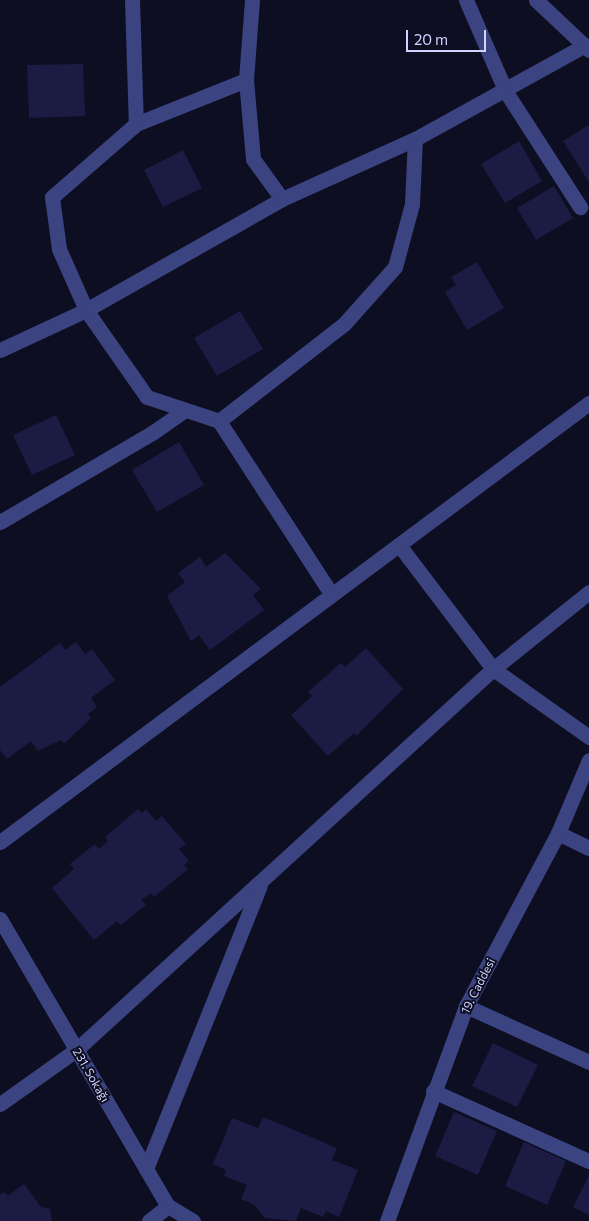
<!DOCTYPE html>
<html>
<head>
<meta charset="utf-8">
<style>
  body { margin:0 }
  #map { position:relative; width:589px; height:1221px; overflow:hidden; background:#0e0e22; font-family:Commissioner,sans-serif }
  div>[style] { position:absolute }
  .building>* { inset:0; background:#1c1b43 }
  .minor>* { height:15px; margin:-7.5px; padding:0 7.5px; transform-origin:7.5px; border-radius:7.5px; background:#3b4480 }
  span { translate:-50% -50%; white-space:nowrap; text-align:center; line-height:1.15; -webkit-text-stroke:4px #0e0e22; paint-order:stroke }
  .street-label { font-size:12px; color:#d1d4fe }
  .scale { position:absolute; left:406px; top:30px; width:80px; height:22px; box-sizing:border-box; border:2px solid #d1d4fe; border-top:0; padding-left:6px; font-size:15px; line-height:18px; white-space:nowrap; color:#d1d4fe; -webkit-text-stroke:4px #0e0e22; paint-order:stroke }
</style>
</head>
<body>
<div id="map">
  <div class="building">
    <i style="clip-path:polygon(83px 64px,85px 116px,29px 118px,27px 65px)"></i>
    <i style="clip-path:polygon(589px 125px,589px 182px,563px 141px)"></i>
    <i style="clip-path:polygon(519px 141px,542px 181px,505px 203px,481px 164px)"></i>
    <i style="clip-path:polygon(183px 150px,202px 188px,163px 207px,144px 170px)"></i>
    <i style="clip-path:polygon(554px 186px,573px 218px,536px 240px,517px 208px)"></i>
    <i style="clip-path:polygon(477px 262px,504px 308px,467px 330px,445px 292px,456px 285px,451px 277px)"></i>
    <i style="clip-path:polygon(240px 311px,263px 349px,217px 376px,194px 338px)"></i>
    <i style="clip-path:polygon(56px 415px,75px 455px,32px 475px,13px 435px)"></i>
    <i style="clip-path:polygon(179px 442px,204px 485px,157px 512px,132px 470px)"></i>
    <i style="clip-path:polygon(225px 553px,261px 589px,253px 595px,264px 610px,210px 650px,199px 635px,191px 641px,167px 596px,185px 582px,178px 573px,200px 557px,206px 567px)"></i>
    <i style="clip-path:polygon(76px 642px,85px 654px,92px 649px,115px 680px,91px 698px,97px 707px,88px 714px,91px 718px,64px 744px,61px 740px,38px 751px,31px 741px,7px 759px,0 750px,0 687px,60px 643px,65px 650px)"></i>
    <i style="clip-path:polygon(366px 648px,403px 689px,356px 736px,354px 733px,328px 756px,291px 715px,312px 696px,308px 692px,341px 663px,345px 667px)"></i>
    <i style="clip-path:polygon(138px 809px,142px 813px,146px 809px,156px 821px,162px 816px,186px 844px,179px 849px,189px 861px,184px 865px,188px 869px,154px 897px,151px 893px,141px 900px,146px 905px,121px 925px,117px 921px,94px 940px,52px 888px,74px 869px,70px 864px,95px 844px,99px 849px,108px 841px,105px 837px)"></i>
    <i style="clip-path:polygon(493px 1043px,538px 1065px,517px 1107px,472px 1086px)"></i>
    <i style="clip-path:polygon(454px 1112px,497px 1131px,478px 1175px,435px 1156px)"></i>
    <i style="clip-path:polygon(263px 1117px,337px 1148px,332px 1160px,358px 1170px,339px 1217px,326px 1211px,323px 1217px,301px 1208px,296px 1221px,265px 1218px,254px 1205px,241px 1199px,247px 1185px,224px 1176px,226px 1170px,213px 1164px,232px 1118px,258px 1128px)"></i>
    <i style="clip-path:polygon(524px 1142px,566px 1161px,547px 1205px,505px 1186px)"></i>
    <i style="clip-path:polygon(589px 1175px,589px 1215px,573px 1207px)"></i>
    <i style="clip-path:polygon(24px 1184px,41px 1207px,50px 1209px,52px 1221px,0 1221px,0 1194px,5px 1192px,8px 1196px)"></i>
  </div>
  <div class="minor">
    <i style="left:132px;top:0;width:124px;rotate:88.2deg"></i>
    <i style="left:252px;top:0;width:80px;rotate:94.3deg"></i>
    <i style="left:246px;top:80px;width:79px;rotate:84.9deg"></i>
    <i style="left:253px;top:159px;width:49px;rotate:54.1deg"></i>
    <i style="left:466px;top:0;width:100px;rotate:66.5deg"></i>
    <i style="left:506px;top:92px;width:137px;rotate:57.2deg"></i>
    <i style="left:536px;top:0;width:73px;rotate:43.3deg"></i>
    <i style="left:246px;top:80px;width:118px;rotate:158.2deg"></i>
    <i style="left:136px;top:124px;width:111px;rotate:139deg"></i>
    <i style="left:52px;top:197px;width:52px;rotate:82.3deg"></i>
    <i style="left:59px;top:249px;width:67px;rotate:66.1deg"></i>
    <i style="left:86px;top:310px;width:106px;rotate:55deg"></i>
    <i style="left:147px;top:397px;width:76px;rotate:18.4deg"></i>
    <i style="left:219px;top:421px;width:158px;rotate:-37.8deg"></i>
    <i style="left:344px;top:324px;width:76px;rotate:-48.2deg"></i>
    <i style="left:395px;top:267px;width:65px;rotate:-74.9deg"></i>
    <i style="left:412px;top:204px;width:65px;rotate:-87.4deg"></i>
    <i style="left:0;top:350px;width:95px;rotate:-24.9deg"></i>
    <i style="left:86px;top:310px;width:225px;rotate:-29.5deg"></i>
    <i style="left:282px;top:199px;width:146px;rotate:-24.3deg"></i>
    <i style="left:415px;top:139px;width:194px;rotate:-28.9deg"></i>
    <i style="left:219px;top:421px;width:207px;rotate:57deg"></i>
    <i style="left:0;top:522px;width:176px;rotate:-30.4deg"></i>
    <i style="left:152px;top:433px;width:40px;rotate:-34.9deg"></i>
    <i style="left:399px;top:545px;width:156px;rotate:52.8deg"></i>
    <i style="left:493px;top:669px;width:118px;rotate:35.3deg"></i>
    <i style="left:558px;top:833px;width:34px;rotate:26deg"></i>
    <i style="left:0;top:842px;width:735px;rotate:-36.7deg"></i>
    <i style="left:0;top:919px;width:333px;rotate:59.7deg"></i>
    <i style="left:168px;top:1206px;width:29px;rotate:31deg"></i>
    <i style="left:466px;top:1006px;width:135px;rotate:24.5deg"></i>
    <i style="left:433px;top:1091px;width:171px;rotate:24.2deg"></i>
    <i style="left:0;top:1104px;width:93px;rotate:-35.4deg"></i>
    <i style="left:76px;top:1050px;width:565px;rotate:-42.42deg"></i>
    <i style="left:493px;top:669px;width:123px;rotate:-38.7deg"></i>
    <i style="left:146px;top:1169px;width:305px;rotate:-68.1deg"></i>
    <i style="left:149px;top:1221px;width:24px;rotate:-38deg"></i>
    <i style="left:387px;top:1221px;width:229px;rotate:-69.8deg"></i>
    <i style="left:466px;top:1006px;width:196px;rotate:-62deg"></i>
    <i style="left:558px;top:833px;width:79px;rotate:-67deg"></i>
  </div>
  <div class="street-label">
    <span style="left:478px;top:986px;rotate:-63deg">19. Caddesi</span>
    <span style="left:91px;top:1075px;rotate:60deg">231. Sokağı</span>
  </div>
  <div class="scale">20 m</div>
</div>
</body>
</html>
